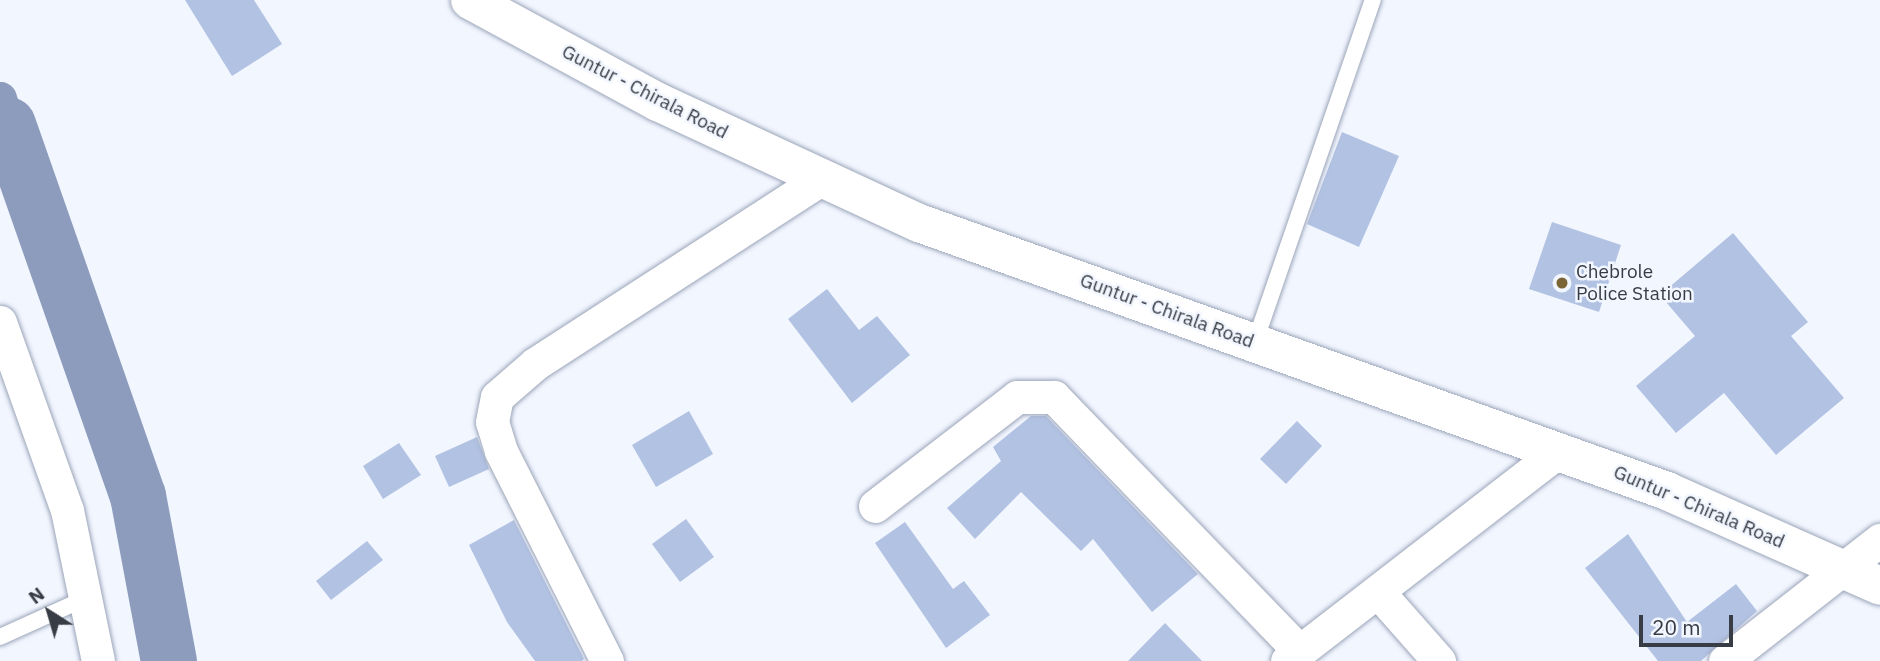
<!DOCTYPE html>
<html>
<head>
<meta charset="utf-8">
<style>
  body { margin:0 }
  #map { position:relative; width:1880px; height:661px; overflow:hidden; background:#f2f6ff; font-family:"IBM Plex Sans",sans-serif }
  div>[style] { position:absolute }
  .canal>* { height:33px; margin:-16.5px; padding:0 16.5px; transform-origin:16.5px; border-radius:16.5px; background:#8d9cbc }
  .river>* { height:56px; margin:-28px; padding:0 28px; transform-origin:28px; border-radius:28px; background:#8d9cbc }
  .building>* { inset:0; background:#b2c2e3 }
  .roads { filter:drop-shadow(0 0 2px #9ba5b9) drop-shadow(0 0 2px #9ba5b9) }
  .service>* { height:16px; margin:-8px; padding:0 8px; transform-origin:8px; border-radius:8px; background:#fff }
  .minor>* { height:33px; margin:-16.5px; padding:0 16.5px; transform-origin:16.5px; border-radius:16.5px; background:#fff }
  .primary>* { height:38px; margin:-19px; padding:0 19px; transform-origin:19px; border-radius:19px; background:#fff }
  .dots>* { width:19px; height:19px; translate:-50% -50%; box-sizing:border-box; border:4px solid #f2f6ff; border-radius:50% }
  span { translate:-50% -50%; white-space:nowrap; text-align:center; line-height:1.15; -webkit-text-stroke:5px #f2f6ff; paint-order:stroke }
  .street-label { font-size:19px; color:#383d45 }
  .poi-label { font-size:19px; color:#383d45 }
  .left { translate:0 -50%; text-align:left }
  .north { position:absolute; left:14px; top:577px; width:70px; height:70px; -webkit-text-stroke:5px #f2f6ff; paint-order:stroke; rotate:323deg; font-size:19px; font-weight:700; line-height:28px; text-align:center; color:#383d45 }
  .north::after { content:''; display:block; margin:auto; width:24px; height:32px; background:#383d45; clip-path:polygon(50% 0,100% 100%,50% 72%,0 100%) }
  .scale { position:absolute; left:1639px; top:615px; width:94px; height:32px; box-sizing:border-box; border:4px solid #383d45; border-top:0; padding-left:9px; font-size:21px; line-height:24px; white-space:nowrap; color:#383d45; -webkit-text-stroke:5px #f2f6ff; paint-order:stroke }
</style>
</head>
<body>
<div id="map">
  <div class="canal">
    <i style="left:0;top:98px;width:28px;rotate:73deg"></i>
  </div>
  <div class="river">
    <i style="left:8px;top:125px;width:393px;rotate:70.7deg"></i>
    <i style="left:138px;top:496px;width:168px;rotate:79.4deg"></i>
  </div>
  <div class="building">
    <i style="clip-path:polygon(185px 0,254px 0,282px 44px,232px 76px)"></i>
    <i style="clip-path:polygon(1342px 132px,1399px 156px,1359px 247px,1307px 224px)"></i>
    <i style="clip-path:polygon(1552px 222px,1621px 245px,1599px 312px,1529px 289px)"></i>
    <i style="clip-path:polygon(1733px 233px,1808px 322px,1791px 336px,1844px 398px,1776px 455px,1724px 393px,1676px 433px,1636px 386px,1695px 336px,1660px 295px)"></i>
    <i style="clip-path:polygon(827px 289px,859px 330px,877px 316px,910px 355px,852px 403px,788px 319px)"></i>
    <i style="clip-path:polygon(689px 411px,713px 454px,656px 487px,632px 445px)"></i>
    <i style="clip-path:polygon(1031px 416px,1046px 416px,1198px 574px,1152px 612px,1093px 539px,1081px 551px,1021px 492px,975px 539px,947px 508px,1001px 461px,993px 447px)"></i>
    <i style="clip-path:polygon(1297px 421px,1322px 446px,1286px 484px,1260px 459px)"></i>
    <i style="clip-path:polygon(477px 437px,489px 469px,449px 487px,435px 456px)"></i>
    <i style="clip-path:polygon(399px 443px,421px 475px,383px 499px,363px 466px)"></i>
    <i style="clip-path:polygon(686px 519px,714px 557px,680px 582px,652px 544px)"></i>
    <i style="clip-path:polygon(514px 520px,584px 659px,582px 661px,535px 661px,507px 622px,469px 545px)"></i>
    <i style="clip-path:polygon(905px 522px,953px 589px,964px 581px,990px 615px,946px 648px,875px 543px)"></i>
    <i style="clip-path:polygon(1628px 534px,1687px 622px,1736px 584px,1757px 611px,1701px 661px,1658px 661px,1585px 568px)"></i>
    <i style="clip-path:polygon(367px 541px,383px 560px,331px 600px,316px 581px)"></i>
    <i style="clip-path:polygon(1165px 623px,1202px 661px,1128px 661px)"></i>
  </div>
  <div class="roads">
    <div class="service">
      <i style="left:1255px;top:342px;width:362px;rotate:-71deg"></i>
      <i style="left:0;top:637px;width:94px;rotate:-24.4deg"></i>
    </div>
    <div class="minor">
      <i style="left:0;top:322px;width:200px;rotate:70.4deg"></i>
      <i style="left:67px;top:510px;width:154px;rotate:78.4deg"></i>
      <i style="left:875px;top:506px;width:179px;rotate:-37.5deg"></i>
      <i style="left:1017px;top:397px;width:37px"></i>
      <i style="left:1054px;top:397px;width:354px;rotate:46deg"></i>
      <i style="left:1379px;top:593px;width:91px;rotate:48.6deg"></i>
      <i style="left:607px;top:661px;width:235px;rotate:-116.8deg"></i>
      <i style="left:501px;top:451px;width:30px;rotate:-107deg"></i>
      <i style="left:492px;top:422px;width:25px;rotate:-79deg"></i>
      <i style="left:497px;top:397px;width:50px;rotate:-41deg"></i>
      <i style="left:535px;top:364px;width:338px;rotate:-32.9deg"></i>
      <i style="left:1287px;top:661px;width:344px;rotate:-37.7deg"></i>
      <i style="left:1725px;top:661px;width:197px;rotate:-38deg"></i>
    </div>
    <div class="primary">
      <i style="left:470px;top:0;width:214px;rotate:28.5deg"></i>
      <i style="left:658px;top:102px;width:288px;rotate:24.9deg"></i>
      <i style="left:919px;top:223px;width:795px;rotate:19.71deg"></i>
      <i style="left:1667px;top:491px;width:233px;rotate:24deg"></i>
    </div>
  </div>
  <div class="dots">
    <i style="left:1562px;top:283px;background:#7b6535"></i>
  </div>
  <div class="street-label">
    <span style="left:645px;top:92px;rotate:27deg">Guntur - Chirala Road</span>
    <span style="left:1167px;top:311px;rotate:20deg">Guntur - Chirala Road</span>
    <span style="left:1699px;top:507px;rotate:23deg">Guntur - Chirala Road</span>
  </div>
  <div class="poi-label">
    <span class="left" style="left:1576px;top:283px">Chebrole<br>Police Station</span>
  </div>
  <div class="north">N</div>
  <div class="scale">20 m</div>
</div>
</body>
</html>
